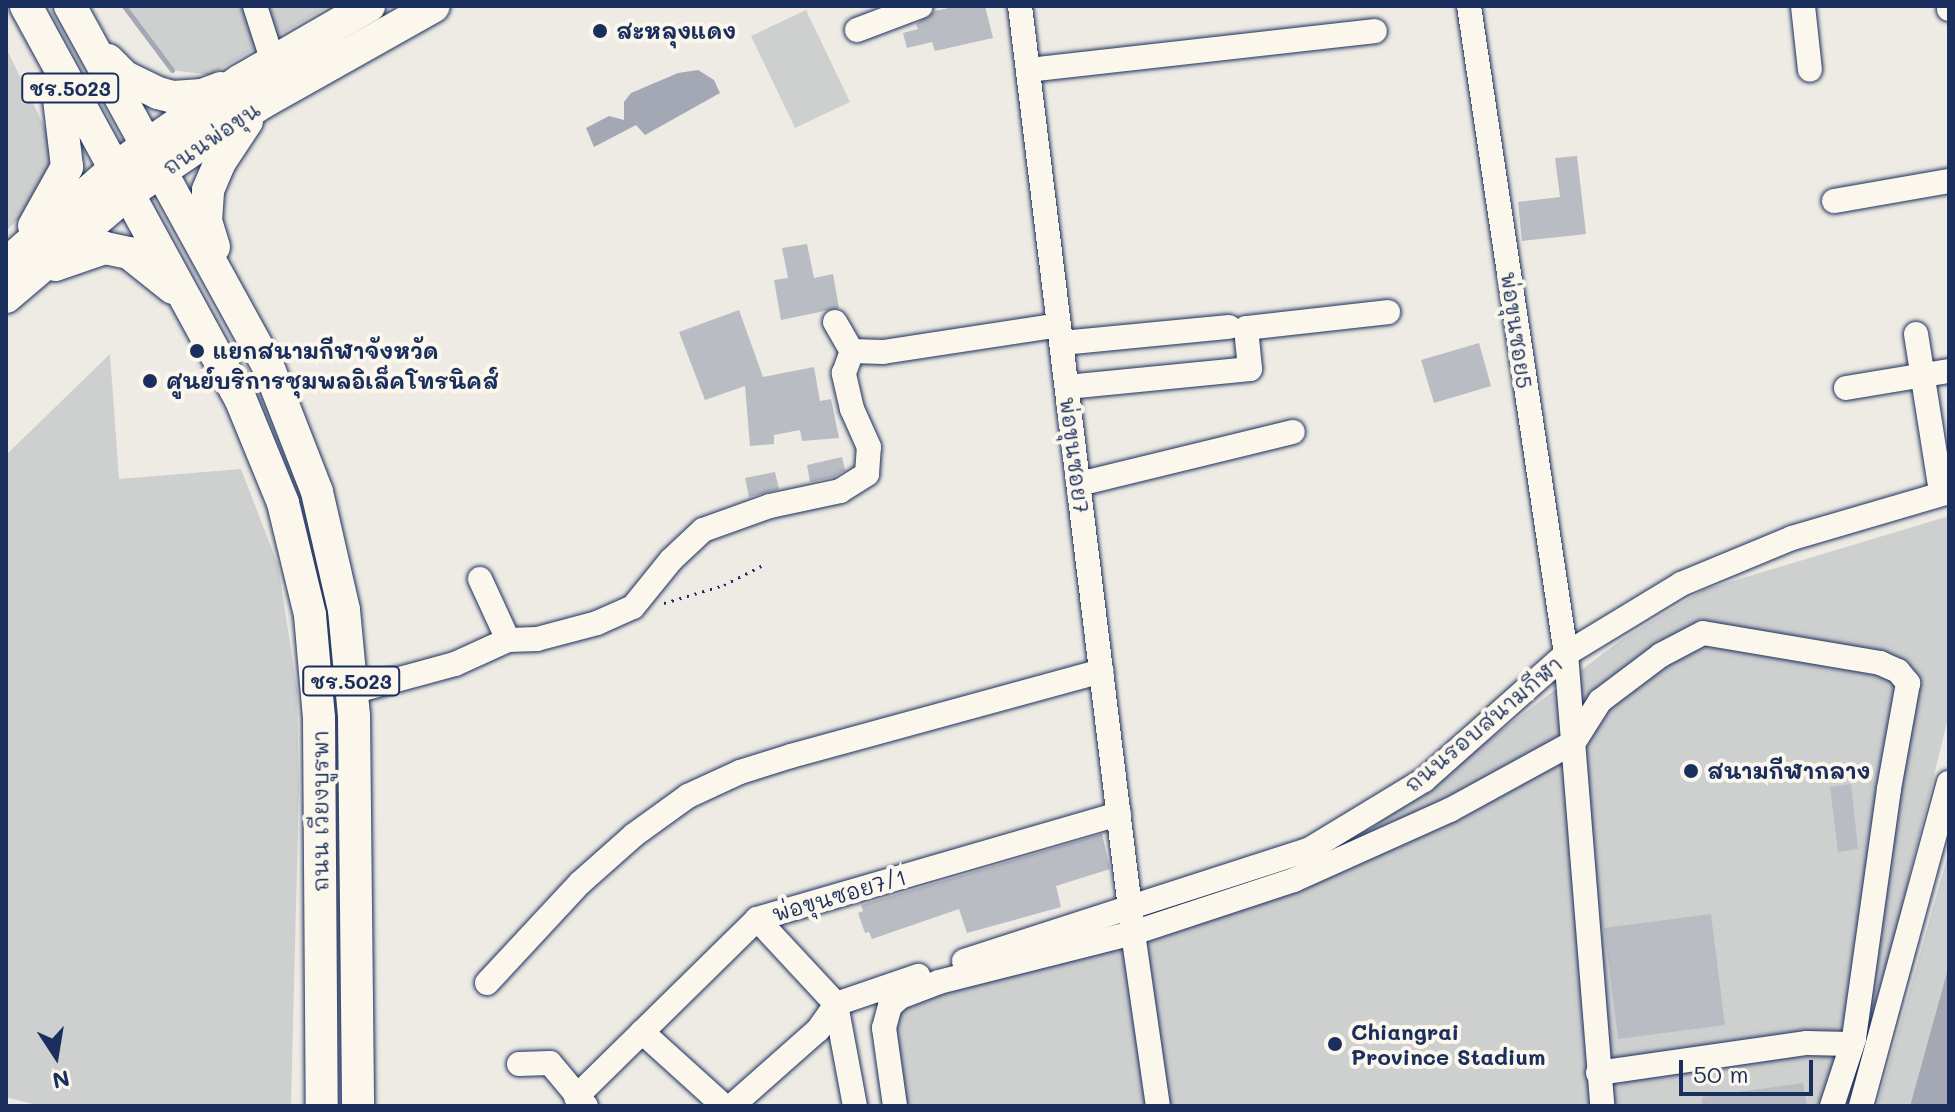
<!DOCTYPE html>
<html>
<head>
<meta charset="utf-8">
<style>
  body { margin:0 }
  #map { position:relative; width:1955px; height:1112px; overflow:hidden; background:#eeebe4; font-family:Mali,"Playpen Sans Thai",sans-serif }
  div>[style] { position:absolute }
  .green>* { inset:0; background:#cecfcf }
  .water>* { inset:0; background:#a3a8b4 }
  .stream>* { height:5px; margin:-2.5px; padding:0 2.5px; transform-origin:2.5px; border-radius:2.5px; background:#a3a8b4 }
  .building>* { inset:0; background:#b9bcc3 }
  .path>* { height:3px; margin-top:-1.5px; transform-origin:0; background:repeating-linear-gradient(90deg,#1b2f5e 0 2px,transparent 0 8px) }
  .roads { filter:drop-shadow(0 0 2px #1b2f5e) drop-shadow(0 0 2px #1b2f5e) }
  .minor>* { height:24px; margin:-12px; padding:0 12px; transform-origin:12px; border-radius:12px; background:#fbf7ec }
  .major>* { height:32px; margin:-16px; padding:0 16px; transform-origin:16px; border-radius:16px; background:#fbf7ec }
  .dots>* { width:22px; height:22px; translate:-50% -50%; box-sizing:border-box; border:4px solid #fbf7ec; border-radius:50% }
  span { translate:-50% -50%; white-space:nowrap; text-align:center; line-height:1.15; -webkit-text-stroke:8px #fbf7ec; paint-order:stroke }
  .shield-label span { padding:2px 6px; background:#fbf7ec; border:2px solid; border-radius:6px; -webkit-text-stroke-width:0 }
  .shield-label { font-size:20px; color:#1b2f5e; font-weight:700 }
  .poi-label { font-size:22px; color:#1b2f5e; font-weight:700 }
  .left { translate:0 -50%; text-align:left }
  .street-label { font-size:22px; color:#1b2f5e }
  .frame { position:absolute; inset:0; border:8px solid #1b2f5e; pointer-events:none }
  .north { position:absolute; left:16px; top:1016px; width:80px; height:80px; -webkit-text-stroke:6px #fbf7ec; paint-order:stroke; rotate:168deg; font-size:22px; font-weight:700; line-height:32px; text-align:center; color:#1b2f5e }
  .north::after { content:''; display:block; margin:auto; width:28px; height:36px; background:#1b2f5e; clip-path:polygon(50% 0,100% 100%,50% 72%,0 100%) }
  .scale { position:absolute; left:1679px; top:1060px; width:134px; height:36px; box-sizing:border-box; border:4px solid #1b2f5e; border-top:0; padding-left:10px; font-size:24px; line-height:28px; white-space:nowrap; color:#1b2f5e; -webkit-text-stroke:6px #fbf7ec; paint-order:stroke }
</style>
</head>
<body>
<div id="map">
  <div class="green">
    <i style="clip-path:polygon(127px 6px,329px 6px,210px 75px,172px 70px)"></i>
    <i style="clip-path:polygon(806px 10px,850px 102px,795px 128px,751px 36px)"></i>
    <i style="clip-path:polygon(6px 48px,46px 130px,50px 164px,29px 209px,6px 231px)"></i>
    <i style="clip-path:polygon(110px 354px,119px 479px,241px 469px,278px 565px,297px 689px,299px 788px,291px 1106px,40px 1106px,6px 1097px,6px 455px)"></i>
    <i style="clip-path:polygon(1949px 516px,1949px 714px,1853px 1106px,882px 1106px,874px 1016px,1134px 921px,1290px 876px,1372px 828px,1621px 640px,1703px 590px)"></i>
    <i style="clip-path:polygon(1949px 851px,1949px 965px,1910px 1106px,1877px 1106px)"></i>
  </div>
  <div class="water">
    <i style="clip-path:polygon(698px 70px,714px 80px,720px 93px,645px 135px,636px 125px,594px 147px,586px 128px,609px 116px,624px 120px,624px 102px,631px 93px,678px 73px)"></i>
    <i style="clip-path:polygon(1949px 965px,1949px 1106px,1910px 1106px)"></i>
  </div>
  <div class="stream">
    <i style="left:124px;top:6px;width:80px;rotate:53.1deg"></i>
  </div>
  <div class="building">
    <i style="clip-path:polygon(958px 6px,985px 6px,993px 38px,935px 51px,932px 42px,907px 48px,903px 33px,918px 29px,916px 24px,935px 11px)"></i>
    <i style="clip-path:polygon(1577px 156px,1586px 234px,1522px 241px,1518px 202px,1560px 197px,1555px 158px)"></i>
    <i style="clip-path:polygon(807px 244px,814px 278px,833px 274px,839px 308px,781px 320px,774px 280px,788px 278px,782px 248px)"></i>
    <i style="clip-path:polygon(739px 310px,763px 377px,814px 367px,820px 401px,831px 399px,839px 438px,802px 441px,800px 430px,774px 435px,774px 444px,750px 446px,745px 386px,705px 400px,679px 332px)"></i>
    <i style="clip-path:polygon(1479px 343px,1491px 386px,1434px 403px,1421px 360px)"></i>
    <i style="clip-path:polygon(842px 457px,845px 470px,834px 477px,810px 482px,807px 465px)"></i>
    <i style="clip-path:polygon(775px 472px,779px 489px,749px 497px,745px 478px)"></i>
    <i style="clip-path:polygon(1851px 784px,1858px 849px,1838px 852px,1830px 787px)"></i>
    <i style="clip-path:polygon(1102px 834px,1110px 869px,1056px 886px,1061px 907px,967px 933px,959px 909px,872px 939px,869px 932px,865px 933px,858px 913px,863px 911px,861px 905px)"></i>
    <i style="clip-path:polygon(1711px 914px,1725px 1025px,1618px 1039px,1604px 928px)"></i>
    <i style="clip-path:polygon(1803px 1083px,1807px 1106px,1702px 1106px,1702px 1097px)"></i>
  </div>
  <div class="path">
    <i style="left:664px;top:603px;width:63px;rotate:-16.7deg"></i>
    <i style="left:724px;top:585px;width:46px;rotate:-27.1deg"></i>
  </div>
  <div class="roads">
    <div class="minor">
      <i style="left:255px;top:6px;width:59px;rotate:72.2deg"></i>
      <i style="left:1020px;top:6px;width:934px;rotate:83.05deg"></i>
      <i style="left:1133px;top:933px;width:175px;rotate:81.8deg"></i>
      <i style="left:1469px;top:6px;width:655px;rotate:81.49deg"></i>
      <i style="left:1566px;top:654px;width:453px;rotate:85.4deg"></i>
      <i style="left:1803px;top:6px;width:64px;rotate:83.8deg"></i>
      <i style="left:1949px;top:6px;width:3px;rotate:90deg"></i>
      <i style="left:857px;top:30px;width:68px;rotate:-20.6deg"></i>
      <i style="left:1028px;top:70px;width:349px;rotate:-6.4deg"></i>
      <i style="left:1834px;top:201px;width:117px;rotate:-9.9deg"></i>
      <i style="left:835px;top:322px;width:34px;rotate:60deg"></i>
      <i style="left:1916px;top:334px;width:160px;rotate:81deg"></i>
      <i style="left:1062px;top:343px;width:168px;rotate:-5.5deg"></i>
      <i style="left:852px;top:351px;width:31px;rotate:2deg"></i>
      <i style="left:883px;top:352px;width:178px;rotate:-8.7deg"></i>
      <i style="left:1067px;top:387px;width:184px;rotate:-5.6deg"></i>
      <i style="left:1250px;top:369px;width:41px;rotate:-95.6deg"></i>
      <i style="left:1246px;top:328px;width:143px;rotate:-6.4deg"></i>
      <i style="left:1846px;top:388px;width:104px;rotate:-9.4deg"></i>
      <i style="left:1079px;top:484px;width:220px;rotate:-13.7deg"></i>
      <i style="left:480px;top:579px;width:67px;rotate:65.3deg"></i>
      <i style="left:352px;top:692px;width:107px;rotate:-15.2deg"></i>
      <i style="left:455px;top:664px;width:58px;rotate:-24.4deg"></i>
      <i style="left:508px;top:640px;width:29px;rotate:-2deg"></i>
      <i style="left:537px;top:639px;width:62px;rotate:-14.9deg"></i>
      <i style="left:597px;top:623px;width:39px;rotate:-24deg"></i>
      <i style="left:633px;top:607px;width:60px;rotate:-51deg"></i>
      <i style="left:671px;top:560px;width:44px;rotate:-43.2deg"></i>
      <i style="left:703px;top:530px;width:71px;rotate:-19.7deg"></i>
      <i style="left:770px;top:506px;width:72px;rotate:-12.1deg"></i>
      <i style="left:840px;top:491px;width:32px;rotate:-32deg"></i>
      <i style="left:867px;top:474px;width:27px;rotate:-86deg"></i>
      <i style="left:869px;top:447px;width:42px;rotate:-114.1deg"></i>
      <i style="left:852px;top:409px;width:37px;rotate:-103deg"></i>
      <i style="left:844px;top:373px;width:23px;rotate:-70deg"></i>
      <i style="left:964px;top:961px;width:364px;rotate:-17.9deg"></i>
      <i style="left:1310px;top:849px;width:133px;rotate:-31.2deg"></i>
      <i style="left:1424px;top:780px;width:190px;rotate:-41.6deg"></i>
      <i style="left:1566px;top:654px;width:135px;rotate:-31.3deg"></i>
      <i style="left:1681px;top:584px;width:120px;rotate:-22.5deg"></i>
      <i style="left:1792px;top:538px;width:164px;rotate:-16.3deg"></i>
      <i style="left:487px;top:983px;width:137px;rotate:-47.1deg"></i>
      <i style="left:580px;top:883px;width:72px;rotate:-41.6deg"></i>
      <i style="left:634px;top:835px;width:67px;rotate:-35.8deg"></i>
      <i style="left:688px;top:796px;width:57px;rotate:-24.8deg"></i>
      <i style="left:740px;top:772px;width:53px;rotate:-17.4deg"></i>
      <i style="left:791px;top:756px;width:322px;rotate:-15.3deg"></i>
      <i style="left:642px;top:1032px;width:110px;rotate:42.1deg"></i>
      <i style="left:519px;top:1064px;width:31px;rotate:-2deg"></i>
      <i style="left:550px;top:1063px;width:56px;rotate:50.1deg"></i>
      <i style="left:1598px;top:1073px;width:211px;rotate:-8.2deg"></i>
      <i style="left:1807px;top:1043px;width:44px;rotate:1.3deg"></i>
      <i style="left:576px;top:1097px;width:254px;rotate:-44.5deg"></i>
      <i style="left:757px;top:919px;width:377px;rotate:-16.2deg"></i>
      <i style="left:732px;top:1106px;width:115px;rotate:-41.5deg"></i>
      <i style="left:818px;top:1030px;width:32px;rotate:-55deg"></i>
      <i style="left:836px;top:1004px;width:116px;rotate:-132.9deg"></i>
      <i style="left:855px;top:1106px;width:104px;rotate:-100.6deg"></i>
      <i style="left:836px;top:1004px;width:87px;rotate:-18.9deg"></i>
      <i style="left:895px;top:1106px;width:79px;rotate:-98deg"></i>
      <i style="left:884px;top:1028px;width:23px;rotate:-75deg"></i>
      <i style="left:890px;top:1006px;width:13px;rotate:-42deg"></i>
      <i style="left:900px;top:997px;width:42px;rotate:-21deg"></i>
      <i style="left:939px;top:982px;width:200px;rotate:-14.2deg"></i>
      <i style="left:1133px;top:933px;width:169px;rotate:-18.2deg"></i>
      <i style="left:1294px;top:880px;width:171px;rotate:-24.2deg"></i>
      <i style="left:1450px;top:810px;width:141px;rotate:-28.7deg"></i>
      <i style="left:1574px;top:742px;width:49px;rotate:-57.6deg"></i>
      <i style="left:1600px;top:701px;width:76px;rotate:-37deg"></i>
      <i style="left:1661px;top:655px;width:47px;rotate:-27.6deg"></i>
      <i style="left:1703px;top:633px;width:180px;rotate:9.6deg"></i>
      <i style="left:1880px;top:663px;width:20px;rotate:24deg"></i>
      <i style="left:1898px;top:671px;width:16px;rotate:50deg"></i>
      <i style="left:1908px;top:683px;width:108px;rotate:100.2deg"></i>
      <i style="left:1889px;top:789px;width:252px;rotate:98deg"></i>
      <i style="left:1854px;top:1039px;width:71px;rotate:108.2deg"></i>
      <i style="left:1861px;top:1106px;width:335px;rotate:-74.8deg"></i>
    </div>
    <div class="major">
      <i style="left:26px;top:6px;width:447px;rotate:61.4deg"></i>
      <i style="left:240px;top:398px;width:113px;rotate:67.7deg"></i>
      <i style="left:283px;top:503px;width:115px;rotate:76.4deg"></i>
      <i style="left:310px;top:615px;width:103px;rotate:85deg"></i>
      <i style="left:319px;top:718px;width:388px;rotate:89.6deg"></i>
      <i style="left:70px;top:6px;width:411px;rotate:61.2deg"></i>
      <i style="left:268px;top:366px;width:135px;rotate:68.7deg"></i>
      <i style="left:317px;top:492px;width:121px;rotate:77.1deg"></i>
      <i style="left:344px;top:610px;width:106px;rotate:84.6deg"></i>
      <i style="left:354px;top:716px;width:390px;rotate:89.4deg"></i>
      <i style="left:108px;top:60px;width:24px;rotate:45deg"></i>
      <i style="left:125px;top:77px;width:37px;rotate:26deg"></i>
      <i style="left:158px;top:93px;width:16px;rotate:15deg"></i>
      <i style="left:173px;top:97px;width:29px;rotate:-4deg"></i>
      <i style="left:202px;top:95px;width:20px;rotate:-20deg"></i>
      <i style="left:34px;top:226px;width:68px;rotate:-60.8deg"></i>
      <i style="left:67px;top:167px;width:86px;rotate:-96.7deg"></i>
      <i style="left:214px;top:247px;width:27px;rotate:-107deg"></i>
      <i style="left:206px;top:221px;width:31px;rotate:-86deg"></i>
      <i style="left:208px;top:190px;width:30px;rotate:-67deg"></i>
      <i style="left:220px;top:162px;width:49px;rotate:-56.6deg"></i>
      <i style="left:6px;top:264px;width:142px;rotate:-41.3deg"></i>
      <i style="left:113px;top:170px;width:42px;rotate:-36.3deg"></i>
      <i style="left:147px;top:145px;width:114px;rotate:-34.7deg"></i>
      <i style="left:241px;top:80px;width:148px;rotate:-30deg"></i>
      <i style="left:55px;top:265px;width:53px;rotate:-18.8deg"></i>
      <i style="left:105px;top:248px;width:25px;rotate:12deg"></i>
      <i style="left:129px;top:253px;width:56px;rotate:38.5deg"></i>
      <i style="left:6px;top:297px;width:157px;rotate:-40.4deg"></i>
      <i style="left:126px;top:195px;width:164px;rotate:-34.1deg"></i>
      <i style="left:262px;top:103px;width:197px;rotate:-29.4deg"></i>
    </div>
  </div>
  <div class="dots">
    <i style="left:600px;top:31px;background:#1b2f5e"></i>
    <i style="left:197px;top:351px;background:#1b2f5e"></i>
    <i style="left:150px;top:381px;background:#1b2f5e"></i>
    <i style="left:1691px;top:771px;background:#1b2f5e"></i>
    <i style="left:1335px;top:1044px;background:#1b2f5e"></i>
  </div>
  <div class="shield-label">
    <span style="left:70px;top:88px">ชร.5023</span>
    <span style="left:351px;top:681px">ชร.5023</span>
  </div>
  <div class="poi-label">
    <span class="left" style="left:616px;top:31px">สะหลุงแดง</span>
    <span class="left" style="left:213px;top:351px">แยกสนามกีฬาจังหวัด</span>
    <span class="left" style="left:166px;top:381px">ศูนย์บริการชุมพลอิเล็คโทรนิคส์</span>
    <span class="left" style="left:1707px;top:771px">สนามกีฬากลาง</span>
    <span class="left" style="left:1351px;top:1044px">Chiangrai<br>Province Stadium</span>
  </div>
  <div class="street-label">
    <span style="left:211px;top:138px;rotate:-34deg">ถนนพ่อขุน</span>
    <span style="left:1517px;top:330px;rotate:82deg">พ่อขุนซอย5</span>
    <span style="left:1075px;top:455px;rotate:83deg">พ่อขุนซอย7</span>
    <span style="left:1483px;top:724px;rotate:-40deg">ถนนรอบสนามกีฬา</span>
    <span style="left:320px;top:811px;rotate:-90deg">ถนน เวียงบูรพา</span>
    <span style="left:839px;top:895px;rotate:-16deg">พ่อขุนซอย7/1</span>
  </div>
  <div class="frame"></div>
  <div class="north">N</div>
  <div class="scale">50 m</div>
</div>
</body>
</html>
